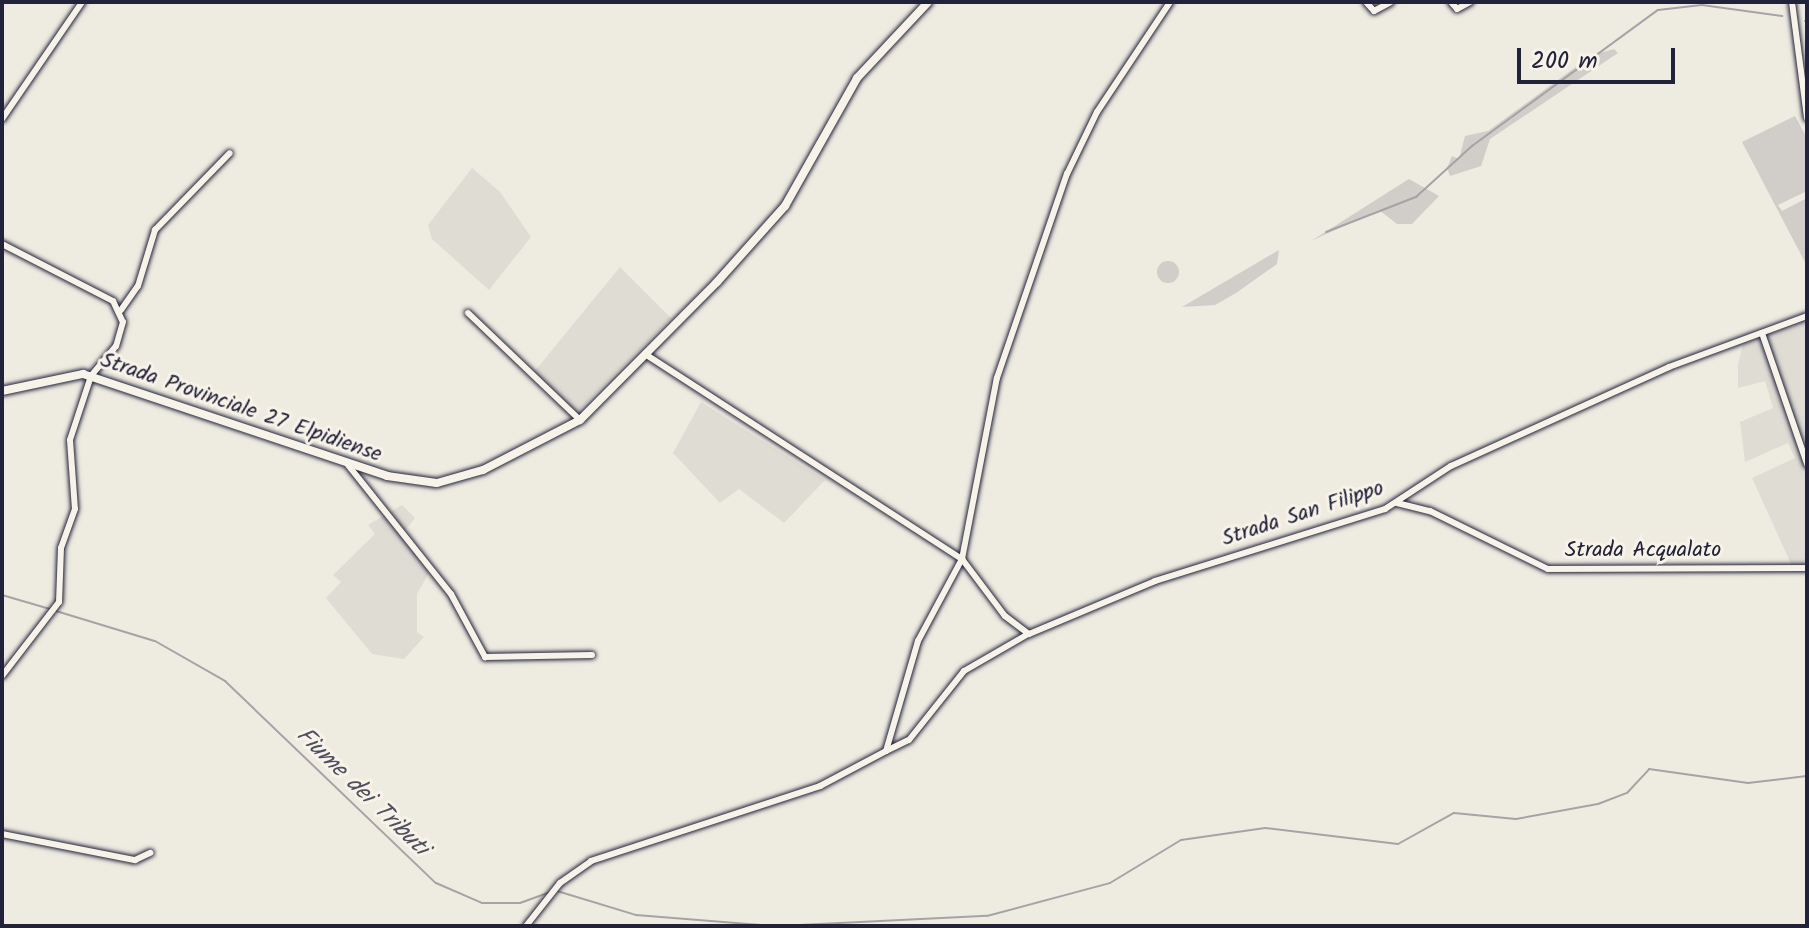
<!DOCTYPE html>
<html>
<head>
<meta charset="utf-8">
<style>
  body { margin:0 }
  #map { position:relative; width:1809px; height:928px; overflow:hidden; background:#eeebe1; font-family:Kalam,sans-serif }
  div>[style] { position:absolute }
  .built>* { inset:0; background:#dfdcd4 }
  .green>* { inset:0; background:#d1cdc9 }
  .round { border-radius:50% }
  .stream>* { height:2px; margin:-1px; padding:0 1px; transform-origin:1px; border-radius:1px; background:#a6a3a6 }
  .roads { filter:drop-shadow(0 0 2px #22223b) drop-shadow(0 0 2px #22223b) }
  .minor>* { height:6px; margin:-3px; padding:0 3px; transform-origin:3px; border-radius:3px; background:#f7f3e8 }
  .major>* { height:8px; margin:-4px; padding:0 4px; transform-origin:4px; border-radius:4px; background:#f7f3e8 }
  span { translate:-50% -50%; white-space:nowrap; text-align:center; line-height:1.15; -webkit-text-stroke:6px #f7f3e8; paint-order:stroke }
  .street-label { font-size:22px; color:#22223b }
  .water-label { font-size:24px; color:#504f60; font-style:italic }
  .frame { position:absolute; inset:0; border:4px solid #22223b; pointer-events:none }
  .scale { position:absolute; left:1517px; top:48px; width:158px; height:36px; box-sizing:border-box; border:4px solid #22223b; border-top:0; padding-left:10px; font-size:24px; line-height:28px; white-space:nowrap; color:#22223b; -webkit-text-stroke:6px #f7f3e8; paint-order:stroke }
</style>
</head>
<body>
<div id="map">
  <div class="built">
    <i style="clip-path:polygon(472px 168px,500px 192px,531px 237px,489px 290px,432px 239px,428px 225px)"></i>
    <i style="clip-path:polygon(620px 267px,671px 318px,577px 412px,534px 372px)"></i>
    <i style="clip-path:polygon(1807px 320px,1807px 565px,1792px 566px,1752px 478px,1795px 458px,1788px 443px,1745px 462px,1740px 422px,1773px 408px,1765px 381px,1738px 388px,1738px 364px,1743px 344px)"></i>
    <i style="clip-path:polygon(701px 402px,825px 480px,784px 523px,739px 489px,720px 503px,673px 453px)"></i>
    <i style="clip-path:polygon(402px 505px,415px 518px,403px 533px,433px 566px,417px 594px,417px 632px,424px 637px,404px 659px,372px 654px,326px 598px,341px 582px,333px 575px,375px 534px,368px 525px)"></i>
  </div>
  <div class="green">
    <i style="clip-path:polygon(1614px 49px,1618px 53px,1490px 139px,1481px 166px,1450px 176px,1447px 168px,1452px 156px,1459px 159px,1465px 136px,1488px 131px,1592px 55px)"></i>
    <i style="clip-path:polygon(1795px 116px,1807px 138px,1807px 191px,1778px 205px,1782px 211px,1807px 198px,1807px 266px,1742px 142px)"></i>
    <i style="clip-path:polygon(1409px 179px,1439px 196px,1412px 224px,1397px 224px,1379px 210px,1311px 241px)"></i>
    <i style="clip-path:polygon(1279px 250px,1277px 264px,1236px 293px,1215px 305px,1182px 307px)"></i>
    <i class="round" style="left:1157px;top:261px;width:22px;height:22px"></i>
  </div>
  <div class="stream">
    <i style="left:1805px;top:21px;width:2px"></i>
    <i style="left:1326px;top:232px;width:97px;rotate:-21.3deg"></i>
    <i style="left:1416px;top:197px;width:76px;rotate:-42.3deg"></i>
    <i style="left:1472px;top:146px;width:230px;rotate:-36.2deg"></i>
    <i style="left:1658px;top:10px;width:44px;rotate:-6.5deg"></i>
    <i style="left:1702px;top:5px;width:81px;rotate:7.8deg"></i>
    <i style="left:2px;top:595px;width:50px;rotate:16.3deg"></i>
    <i style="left:56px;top:611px;width:103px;rotate:16.9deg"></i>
    <i style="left:155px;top:641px;width:81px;rotate:29.7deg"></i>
    <i style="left:225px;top:681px;width:292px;rotate:43.8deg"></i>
    <i style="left:436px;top:883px;width:50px;rotate:23.5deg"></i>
    <i style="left:482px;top:903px;width:38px"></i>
    <i style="left:520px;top:903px;width:33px;rotate:-20deg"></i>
    <i style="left:557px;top:891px;width:83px;rotate:16.9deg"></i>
    <i style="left:636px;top:915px;width:137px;rotate:4.6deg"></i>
    <i style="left:779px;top:926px;width:208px;rotate:-2.8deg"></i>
    <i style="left:987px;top:916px;width:127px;rotate:-15deg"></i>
    <i style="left:1110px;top:883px;width:83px;rotate:-31.2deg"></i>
    <i style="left:1181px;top:840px;width:85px;rotate:-8.1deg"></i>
    <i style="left:1265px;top:828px;width:134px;rotate:6.9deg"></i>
    <i style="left:1398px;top:844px;width:64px;rotate:-29deg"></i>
    <i style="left:1454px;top:813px;width:62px;rotate:5.5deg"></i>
    <i style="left:1516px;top:819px;width:83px;rotate:-10.4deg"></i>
    <i style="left:1598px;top:804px;width:31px;rotate:-21deg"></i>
    <i style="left:1627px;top:793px;width:33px;rotate:-47deg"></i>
    <i style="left:1649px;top:769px;width:100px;rotate:8deg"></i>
    <i style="left:1748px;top:783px;width:59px;rotate:-6.8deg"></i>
  </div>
  <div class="roads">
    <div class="minor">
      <i style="left:1366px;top:2px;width:12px;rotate:48deg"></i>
      <i style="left:1374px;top:11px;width:19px;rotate:-28deg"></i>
      <i style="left:1451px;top:2px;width:9px;rotate:49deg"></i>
      <i style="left:1457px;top:9px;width:15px;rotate:-28deg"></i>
      <i style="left:1792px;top:2px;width:117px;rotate:82.6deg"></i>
      <i style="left:2px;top:119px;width:142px;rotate:-55.6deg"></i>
      <i style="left:2px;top:244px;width:125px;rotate:27.2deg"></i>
      <i style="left:113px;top:301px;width:23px;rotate:65deg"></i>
      <i style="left:123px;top:322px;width:25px;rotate:106deg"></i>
      <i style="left:116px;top:346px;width:39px;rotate:130deg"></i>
      <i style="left:91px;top:376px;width:67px;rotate:108.2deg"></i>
      <i style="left:70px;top:440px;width:69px;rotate:85.9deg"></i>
      <i style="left:75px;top:509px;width:41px;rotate:109.7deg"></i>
      <i style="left:61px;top:548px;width:54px;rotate:92.1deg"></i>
      <i style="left:59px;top:602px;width:93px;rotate:127.6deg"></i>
      <i style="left:121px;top:310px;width:29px;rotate:-55deg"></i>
      <i style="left:138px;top:286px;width:59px;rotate:-73.1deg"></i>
      <i style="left:155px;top:230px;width:107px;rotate:-45.8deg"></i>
      <i style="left:468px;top:313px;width:155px;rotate:43.7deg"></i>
      <i style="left:1762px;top:333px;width:139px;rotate:71deg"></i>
      <i style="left:645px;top:354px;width:378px;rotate:32.9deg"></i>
      <i style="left:962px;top:559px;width:71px;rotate:53deg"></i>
      <i style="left:1005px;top:616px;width:30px;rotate:37deg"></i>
      <i style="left:1029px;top:634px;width:137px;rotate:-22.8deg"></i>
      <i style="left:1155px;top:581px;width:241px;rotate:-17.4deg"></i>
      <i style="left:1385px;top:509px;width:79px;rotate:-33.1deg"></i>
      <i style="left:1451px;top:466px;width:239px;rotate:-24.4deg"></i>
      <i style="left:1669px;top:367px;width:147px;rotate:-20.3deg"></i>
      <i style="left:348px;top:465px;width:165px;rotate:51.4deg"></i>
      <i style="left:451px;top:594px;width:72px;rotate:61.6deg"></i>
      <i style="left:485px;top:657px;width:107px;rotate:-1.1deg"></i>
      <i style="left:1397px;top:503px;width:34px;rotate:14deg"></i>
      <i style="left:1430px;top:511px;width:131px;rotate:26.2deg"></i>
      <i style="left:1548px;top:569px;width:259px;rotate:-0.2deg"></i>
      <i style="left:886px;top:751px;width:25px;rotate:-26deg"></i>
      <i style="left:909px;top:740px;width:88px;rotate:-51.4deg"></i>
      <i style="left:964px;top:671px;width:74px;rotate:-30deg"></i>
      <i style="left:2px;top:834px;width:136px;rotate:11.1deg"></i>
      <i style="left:135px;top:860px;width:17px;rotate:-25deg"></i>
      <i style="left:526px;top:926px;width:55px;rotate:-51.7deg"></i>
      <i style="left:560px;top:883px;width:38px;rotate:-35deg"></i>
      <i style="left:591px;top:861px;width:241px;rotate:-18.1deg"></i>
      <i style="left:820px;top:786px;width:75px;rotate:-27.9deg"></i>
      <i style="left:886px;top:751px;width:115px;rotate:-73.8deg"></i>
      <i style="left:918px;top:641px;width:93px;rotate:-61.8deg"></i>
      <i style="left:962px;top:559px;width:184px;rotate:-79.1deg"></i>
      <i style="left:997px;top:378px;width:216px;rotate:-71.1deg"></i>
      <i style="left:1067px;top:174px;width:69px;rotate:-64.2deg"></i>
      <i style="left:1097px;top:112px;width:132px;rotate:-56.4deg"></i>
    </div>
    <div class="major">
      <i style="left:2px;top:391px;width:83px;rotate:-11.9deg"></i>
      <i style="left:83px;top:374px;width:321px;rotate:18.5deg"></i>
      <i style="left:387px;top:476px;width:50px;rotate:8deg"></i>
      <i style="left:437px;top:483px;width:48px;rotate:-15.8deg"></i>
      <i style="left:483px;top:470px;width:109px;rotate:-27.3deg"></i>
      <i style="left:580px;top:420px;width:194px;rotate:-45.2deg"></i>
      <i style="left:717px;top:282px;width:102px;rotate:-48.2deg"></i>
      <i style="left:785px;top:206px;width:147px;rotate:-60.6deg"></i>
      <i style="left:857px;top:78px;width:104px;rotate:-46.9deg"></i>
    </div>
  </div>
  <div class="street-label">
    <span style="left:241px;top:408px;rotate:19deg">Strada Provinciale 27 Elpidiense</span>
    <span style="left:1303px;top:514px;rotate:-18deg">Strada San Filippo</span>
    <span style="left:1643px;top:551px">Strada Acqualato</span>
  </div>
  <div class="water-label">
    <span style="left:362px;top:792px;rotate:44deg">Fiume dei Tributi</span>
  </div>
  <div class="frame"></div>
  <div class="scale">200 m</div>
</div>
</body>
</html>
